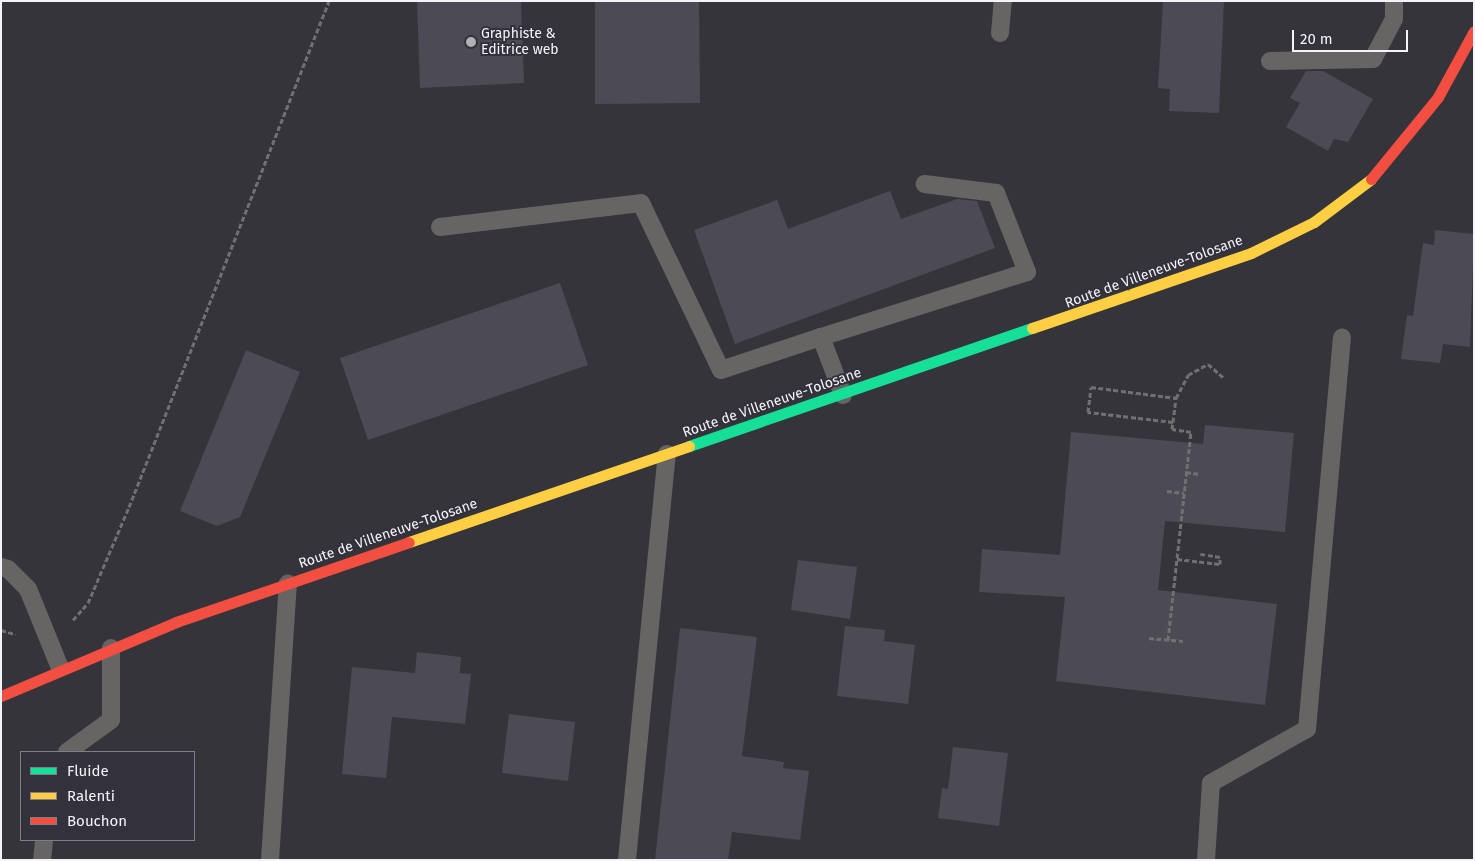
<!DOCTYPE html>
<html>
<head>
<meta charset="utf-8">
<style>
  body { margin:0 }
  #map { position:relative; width:1475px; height:861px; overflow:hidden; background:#35343a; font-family:"Fira Sans",sans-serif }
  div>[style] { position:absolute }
  .building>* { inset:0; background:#4c4a54 }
  .path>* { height:3px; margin-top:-1.5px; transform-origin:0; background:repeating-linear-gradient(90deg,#707070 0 5px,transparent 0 7.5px) }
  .lane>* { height:18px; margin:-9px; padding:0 9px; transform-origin:9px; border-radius:9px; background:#666564 }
  .fast>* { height:11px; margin:-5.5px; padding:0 5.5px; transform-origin:5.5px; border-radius:5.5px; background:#16e098 }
  .slow>* { height:11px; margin:-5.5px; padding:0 5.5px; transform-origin:5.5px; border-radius:5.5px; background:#ffcf43 }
  .jam>* { height:11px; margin:-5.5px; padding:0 5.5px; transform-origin:5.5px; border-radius:5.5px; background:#f24e42 }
  .dots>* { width:14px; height:14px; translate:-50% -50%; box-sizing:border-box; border:2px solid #33323c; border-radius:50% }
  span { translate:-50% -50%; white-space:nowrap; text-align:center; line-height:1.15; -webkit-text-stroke:4px #33323c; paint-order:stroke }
  .poi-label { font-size:14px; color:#f3f3f9 }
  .left { translate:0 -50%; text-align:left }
  .street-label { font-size:14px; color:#f3f3f9 }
  .frame { position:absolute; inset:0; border:2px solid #f3f3f9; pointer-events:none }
  .legend { position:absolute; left:20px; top:751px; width:175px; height:90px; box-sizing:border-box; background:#33323c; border:1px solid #807f88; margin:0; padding:6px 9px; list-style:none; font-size:15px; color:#f3f3f9 }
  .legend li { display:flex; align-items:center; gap:10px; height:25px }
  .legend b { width:25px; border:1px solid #807f88 }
  .scale { position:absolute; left:1292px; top:30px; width:116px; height:22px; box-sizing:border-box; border:2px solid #f3f3f9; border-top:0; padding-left:6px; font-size:15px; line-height:18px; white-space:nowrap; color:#f3f3f9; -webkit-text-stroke:4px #33323c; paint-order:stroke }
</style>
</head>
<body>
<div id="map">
  <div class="building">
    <i style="clip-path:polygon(417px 1px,521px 1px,524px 83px,420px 88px)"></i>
    <i style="clip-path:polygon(595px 1px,699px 1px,700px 103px,595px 104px)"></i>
    <i style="clip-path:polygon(1163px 1px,1224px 1px,1219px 113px,1169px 111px,1170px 89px,1158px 88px)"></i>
    <i style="clip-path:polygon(1306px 71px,1323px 71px,1373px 99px,1348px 142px,1334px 139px,1328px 151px,1286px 127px,1300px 103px,1290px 98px)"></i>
    <i style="clip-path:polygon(890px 191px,901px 219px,957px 199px,977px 201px,995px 248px,735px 344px,694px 230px,777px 200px,788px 229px)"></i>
    <i style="clip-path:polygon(1435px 230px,1474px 234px,1470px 347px,1443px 344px,1440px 363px,1401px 359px,1407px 315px,1413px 316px,1423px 243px,1434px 245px)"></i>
    <i style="clip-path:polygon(560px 283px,588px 365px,368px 440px,340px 358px)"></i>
    <i style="clip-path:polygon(246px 350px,300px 372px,240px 517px,217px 526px,180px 511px)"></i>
    <i style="clip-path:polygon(1205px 425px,1294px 433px,1285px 532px,1165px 521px,1158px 590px,1277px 604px,1265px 705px,1056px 681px,1065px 597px,979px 592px,982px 549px,1060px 555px,1071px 432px,1203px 444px)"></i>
    <i style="clip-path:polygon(798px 560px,857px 567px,850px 619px,791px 610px)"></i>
    <i style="clip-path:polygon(845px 626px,885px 630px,884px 641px,915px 645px,908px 704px,837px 696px)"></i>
    <i style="clip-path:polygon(680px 628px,757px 637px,742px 756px,784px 762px,783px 768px,809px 771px,800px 840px,732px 832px,728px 860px,655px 860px)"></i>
    <i style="clip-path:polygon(417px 652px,461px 657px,460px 673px,471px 674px,465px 724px,392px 717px,386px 778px,342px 774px,352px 667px,415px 673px)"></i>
    <i style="clip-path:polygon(509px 714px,575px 722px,568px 781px,502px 773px)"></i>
    <i style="clip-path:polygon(953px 747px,1008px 753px,999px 826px,938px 818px,942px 788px,948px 789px)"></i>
  </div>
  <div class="path">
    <i style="left:1173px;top:422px;width:24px;rotate:-83deg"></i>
    <i style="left:1186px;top:472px;width:14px;rotate:8deg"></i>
    <i style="left:1167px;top:491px;width:17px;rotate:7deg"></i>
    <i style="left:1177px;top:559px;width:43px;rotate:6.6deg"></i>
    <i style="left:1220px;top:564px;width:7px;rotate:-90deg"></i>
    <i style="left:1220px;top:557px;width:20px;rotate:-171deg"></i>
    <i style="left:73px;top:620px;width:23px;rotate:-49deg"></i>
    <i style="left:88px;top:603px;width:104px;rotate:-66.9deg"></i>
    <i style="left:129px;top:507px;width:544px;rotate:-68.43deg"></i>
    <i style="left:1px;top:630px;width:15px;rotate:16deg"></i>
    <i style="left:1149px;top:638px;width:34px;rotate:5deg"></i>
    <i style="left:1168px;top:640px;width:209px;rotate:-83.7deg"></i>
    <i style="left:1191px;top:432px;width:19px;rotate:-171deg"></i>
    <i style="left:1172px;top:429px;width:7px;rotate:-82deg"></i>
    <i style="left:1173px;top:422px;width:86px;rotate:-173.3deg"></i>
    <i style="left:1088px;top:412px;width:25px;rotate:-83deg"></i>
    <i style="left:1091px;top:387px;width:86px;rotate:7.4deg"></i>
    <i style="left:1176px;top:398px;width:26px;rotate:-62deg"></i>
    <i style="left:1188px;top:375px;width:23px;rotate:-29deg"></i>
    <i style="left:1208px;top:364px;width:21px;rotate:41deg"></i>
  </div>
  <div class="lane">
    <i style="left:1000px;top:33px;width:32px;rotate:-85deg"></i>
    <i style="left:1270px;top:61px;width:103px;rotate:-1.1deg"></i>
    <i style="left:1373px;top:59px;width:45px;rotate:-62.3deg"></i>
    <i style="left:1394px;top:19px;width:18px;rotate:-90deg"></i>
    <i style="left:440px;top:227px;width:202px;rotate:-6.8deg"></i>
    <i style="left:641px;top:203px;width:185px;rotate:64.4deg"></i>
    <i style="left:721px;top:370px;width:105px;rotate:-18.3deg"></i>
    <i style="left:821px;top:337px;width:62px;rotate:69.2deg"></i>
    <i style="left:821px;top:337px;width:216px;rotate:-17.5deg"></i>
    <i style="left:1027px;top:272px;width:85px;rotate:-111.4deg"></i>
    <i style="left:996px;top:193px;width:72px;rotate:-172.8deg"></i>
    <i style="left:1px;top:567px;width:7px;rotate:16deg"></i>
    <i style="left:8px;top:569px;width:28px;rotate:45deg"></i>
    <i style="left:28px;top:589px;width:85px;rotate:67.9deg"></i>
    <i style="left:67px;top:752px;width:54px;rotate:-36deg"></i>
    <i style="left:111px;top:720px;width:72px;rotate:-90deg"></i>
    <i style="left:42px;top:860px;width:20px;rotate:-84deg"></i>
    <i style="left:270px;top:860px;width:277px;rotate:-86.3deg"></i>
    <i style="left:627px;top:860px;width:408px;rotate:-84.4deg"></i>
    <i style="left:1206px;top:860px;width:77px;rotate:-86.3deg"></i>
    <i style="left:1211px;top:783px;width:110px;rotate:-29.4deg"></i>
    <i style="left:1307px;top:729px;width:393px;rotate:-84.9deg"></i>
  </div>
  <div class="fast">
    <i style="left:689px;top:446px;width:363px;rotate:-19deg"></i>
  </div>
  <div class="slow">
    <i style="left:1032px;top:328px;width:231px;rotate:-18.9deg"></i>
    <i style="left:1251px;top:253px;width:70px;rotate:-26.2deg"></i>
    <i style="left:1314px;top:222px;width:71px;rotate:-37deg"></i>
    <i style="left:409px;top:542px;width:296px;rotate:-18.9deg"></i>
  </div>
  <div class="jam">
    <i style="left:1371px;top:179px;width:106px;rotate:-50.7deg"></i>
    <i style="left:1438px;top:97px;width:75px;rotate:-61.4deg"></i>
    <i style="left:1px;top:696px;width:190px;rotate:-22.9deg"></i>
    <i style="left:176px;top:622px;width:246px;rotate:-18.9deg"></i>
  </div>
  <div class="dots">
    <i style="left:471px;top:42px;background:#b0b0b6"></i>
  </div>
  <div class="poi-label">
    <span class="left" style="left:481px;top:42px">Graphiste &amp;<br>Editrice web</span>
  </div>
  <div class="street-label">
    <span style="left:1154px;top:272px;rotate:-20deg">Route de Villeneuve-Tolosane</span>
    <span style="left:772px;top:403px;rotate:-19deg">Route de Villeneuve-Tolosane</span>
    <span style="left:388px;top:534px;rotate:-19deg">Route de Villeneuve-Tolosane</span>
  </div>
  <div class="frame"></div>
  <ul class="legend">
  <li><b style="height:6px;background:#16e098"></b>Fluide</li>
  <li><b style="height:6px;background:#ffcf43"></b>Ralenti</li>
  <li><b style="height:6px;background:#f24e42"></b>Bouchon</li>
  </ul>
  <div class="scale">20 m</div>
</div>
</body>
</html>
